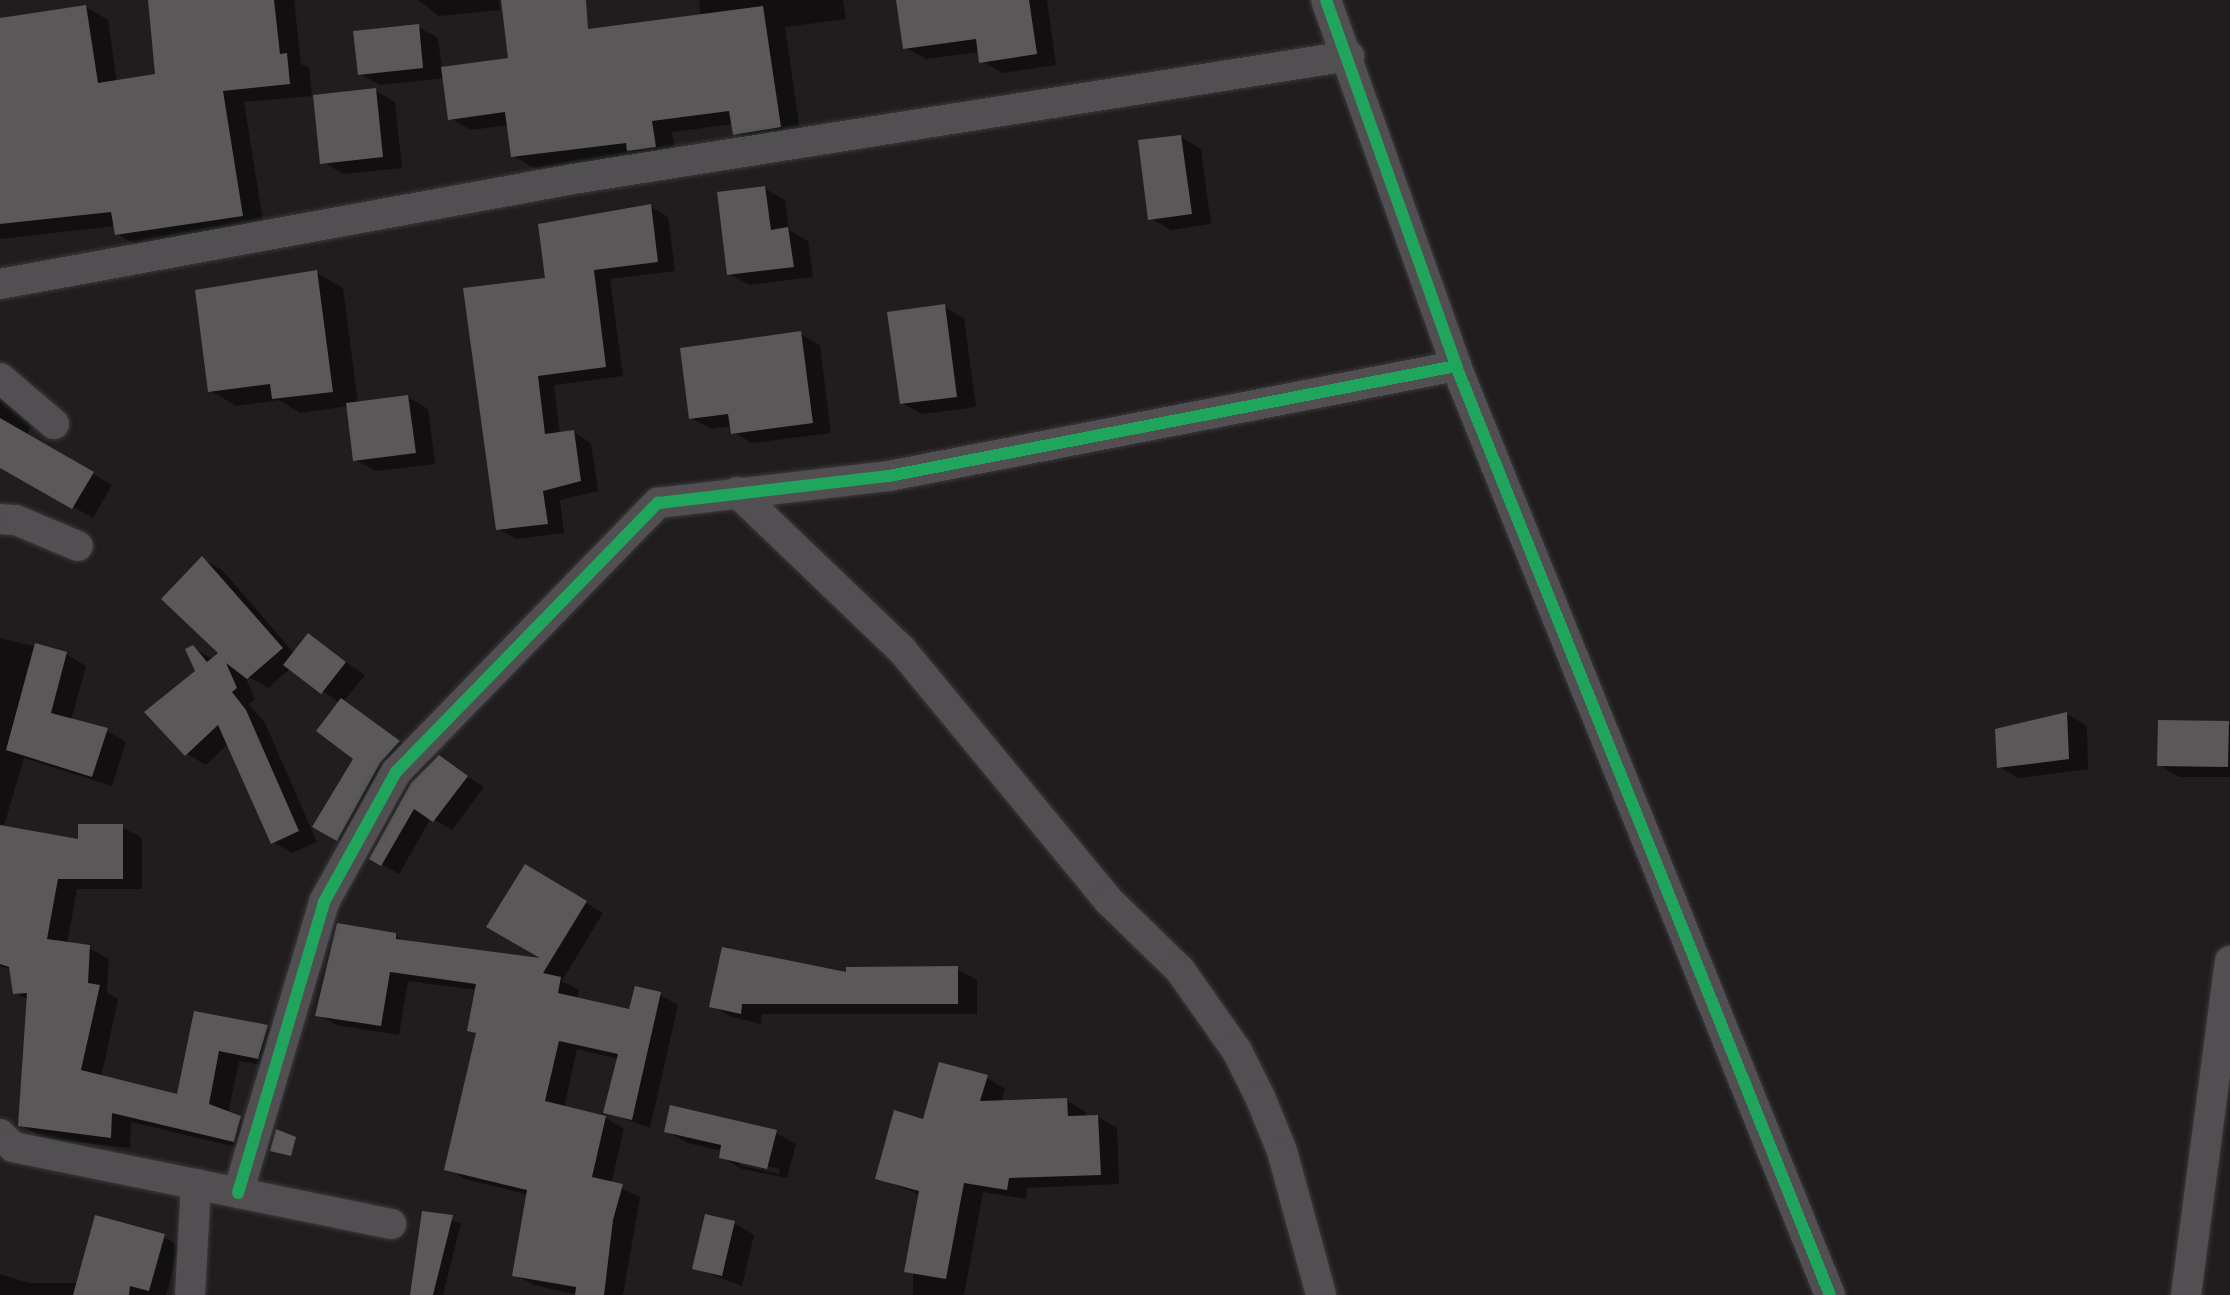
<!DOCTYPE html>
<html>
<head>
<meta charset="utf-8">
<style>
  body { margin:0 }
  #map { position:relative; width:2230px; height:1295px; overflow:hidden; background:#201d1f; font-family:Karla,sans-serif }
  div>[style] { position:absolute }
  .shadow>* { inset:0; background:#0007 }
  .building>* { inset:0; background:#5a5859 }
  .roads { filter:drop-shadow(0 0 2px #3b393b) drop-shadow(0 0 2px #3b393b) }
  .street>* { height:30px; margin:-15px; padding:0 15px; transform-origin:15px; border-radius:15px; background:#514f51 }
  .cycleway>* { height:12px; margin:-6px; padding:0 6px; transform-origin:6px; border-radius:6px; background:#20a55d }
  span { translate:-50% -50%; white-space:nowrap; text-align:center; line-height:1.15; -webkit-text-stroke:10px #181316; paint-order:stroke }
</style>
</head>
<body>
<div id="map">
  <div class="shadow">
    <i style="clip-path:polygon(150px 0,294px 0,301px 64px,309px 68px,312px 96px,244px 102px,264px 227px,139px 246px,117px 234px,116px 226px,0 239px,0 20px,86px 7px,108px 20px,117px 83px,158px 77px)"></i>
    <i style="clip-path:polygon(418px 0,499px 0,500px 10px,439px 16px)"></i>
    <i style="clip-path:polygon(699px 0,843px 0,846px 19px,785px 27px,801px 138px,756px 145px,735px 133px,734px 124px,672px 132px,676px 158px,638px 155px,534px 168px,513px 156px,509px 125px,471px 130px,450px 118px,445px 78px,380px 85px,360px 74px,418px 27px,438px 38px,442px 69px,579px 46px,701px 16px)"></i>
    <i style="clip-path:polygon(898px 0,1047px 0,1056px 65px,1002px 73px,982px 61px,980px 52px,926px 59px,906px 48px)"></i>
    <i style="clip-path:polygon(375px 90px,395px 102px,402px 168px,343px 174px,323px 162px)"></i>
    <i style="clip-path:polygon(1181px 137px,1201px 149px,1211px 224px,1171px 230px,1150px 218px)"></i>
    <i style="clip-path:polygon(764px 188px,785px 200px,789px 230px,808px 241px,813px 277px,750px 285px,729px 274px)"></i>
    <i style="clip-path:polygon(651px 207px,668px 217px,675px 271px,610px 279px,623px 376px,554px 385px,560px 434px,574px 432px,591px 443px,598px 491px,560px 500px,564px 533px,516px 539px,498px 529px,548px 280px)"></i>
    <i style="clip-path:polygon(317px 273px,343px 288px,358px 404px,408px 397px,428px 409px,435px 464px,376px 471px,356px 460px,349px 406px,300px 413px,279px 400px,236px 406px,211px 391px)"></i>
    <i style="clip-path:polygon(944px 307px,964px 318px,976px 407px,922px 414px,902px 403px)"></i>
    <i style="clip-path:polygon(800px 334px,820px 345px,831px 433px,752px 443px,733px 432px,732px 426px,711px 429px,691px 418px)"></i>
    <i style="clip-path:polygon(0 396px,31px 426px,19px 449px,0 438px)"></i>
    <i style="clip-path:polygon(31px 438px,112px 485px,93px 518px,12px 472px)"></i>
    <i style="clip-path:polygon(203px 559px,222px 570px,295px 654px,309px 636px,365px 675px,343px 702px,417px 753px,356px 849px,316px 826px,356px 759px,340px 703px,291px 668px,268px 688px,244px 674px,255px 699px,249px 704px,265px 723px,317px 842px,292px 853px,273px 842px,229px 743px,206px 765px,187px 754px,198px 672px,193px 648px,213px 659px,221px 653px)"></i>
    <i style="clip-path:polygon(0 638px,66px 654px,86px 666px,71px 721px,107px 731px,126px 742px,112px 786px,24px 758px,3px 829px,81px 842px,122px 827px,142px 838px,142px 889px,77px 889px,67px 945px,89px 948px,109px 959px,107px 992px,118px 999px,101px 1078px,179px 1097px,196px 1014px,267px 1027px,287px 1039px,278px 1068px,239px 1061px,228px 1114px,260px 1130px,253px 1151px,131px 1122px,130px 1148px,43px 1138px,23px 1126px,28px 1063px,22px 1060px,28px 1000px,15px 992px,12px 970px,0 966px)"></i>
    <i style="clip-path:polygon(2067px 714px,2087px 726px,2088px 769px,2019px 778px,1999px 767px)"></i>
    <i style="clip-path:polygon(2230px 725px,2230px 777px,2179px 777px,2159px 765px)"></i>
    <i style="clip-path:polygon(440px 758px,484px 787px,452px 830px,431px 818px,399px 874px,372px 858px)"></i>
    <i style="clip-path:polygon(526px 867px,603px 913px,562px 981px,579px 990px,576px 1000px,631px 1012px,660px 995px,678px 1005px,650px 1128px,606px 1112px,619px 1059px,577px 1049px,564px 1108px,606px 1118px,624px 1129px,611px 1184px,640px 1197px,623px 1295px,579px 1295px,533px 1285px,515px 1274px,529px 1195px,465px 1179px,447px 1168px,478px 1034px,469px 1029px,477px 990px,408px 981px,399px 1035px,336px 1025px,318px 1014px,339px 926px,396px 936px,407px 943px,551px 962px,490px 926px)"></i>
    <i style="clip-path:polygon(957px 969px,977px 980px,977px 1014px,762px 1014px,761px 1024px,732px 1017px,712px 1006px,848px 975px)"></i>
    <i style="clip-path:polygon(987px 1078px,1005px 1089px,1001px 1103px,1066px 1100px,1086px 1112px,1086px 1118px,1098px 1117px,1117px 1128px,1119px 1184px,1027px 1188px,1026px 1199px,983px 1192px,964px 1295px,913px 1295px,913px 1274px,906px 1270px,920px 1195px,878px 1178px,925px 1122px)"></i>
    <i style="clip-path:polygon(evenodd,667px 1131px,776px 1133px,796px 1144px,787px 1178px,742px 1169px,722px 1157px,723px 1151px,687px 1143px,667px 1131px,740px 1160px,780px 1169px,779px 1174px,740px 1165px,740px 1160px)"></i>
    <i style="clip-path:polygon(425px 1214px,461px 1223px,443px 1295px,413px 1295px)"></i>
    <i style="clip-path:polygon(734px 1223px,754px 1235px,742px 1286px,695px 1268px)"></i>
    <i style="clip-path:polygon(164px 1237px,179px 1246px,166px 1295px,0 1295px,0 1274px,29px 1283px,79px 1283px)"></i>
  </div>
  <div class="building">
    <i style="clip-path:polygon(148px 0,274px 0,280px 54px,287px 53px,290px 84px,223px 91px,243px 216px,115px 235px,111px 212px,0 224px,0 18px,86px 5px,98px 83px,155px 74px)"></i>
    <i style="clip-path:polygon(501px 0,586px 0,588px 29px,763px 6px,781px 127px,733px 135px,729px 111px,652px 121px,656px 147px,627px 151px,626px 143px,511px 157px,505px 112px,448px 120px,441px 67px,508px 58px)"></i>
    <i style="clip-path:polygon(896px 0,1029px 0,1037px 54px,979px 63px,976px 39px,903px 49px)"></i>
    <i style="clip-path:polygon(419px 24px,423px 68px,358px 75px,353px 31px)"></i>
    <i style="clip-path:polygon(376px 88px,383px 157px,320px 164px,313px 95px)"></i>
    <i style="clip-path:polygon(1181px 135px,1192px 214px,1148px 220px,1138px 140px)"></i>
    <i style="clip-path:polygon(765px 186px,771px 230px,788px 227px,794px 267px,727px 275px,717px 192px)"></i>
    <i style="clip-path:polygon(651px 204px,658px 262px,594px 270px,606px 367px,538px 376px,545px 434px,574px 430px,581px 481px,543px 491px,548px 524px,496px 530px,463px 288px,545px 278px,538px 224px)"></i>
    <i style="clip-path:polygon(317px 270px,333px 392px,272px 399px,270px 384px,208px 392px,195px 290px)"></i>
    <i style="clip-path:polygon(945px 304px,957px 397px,900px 404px,887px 312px)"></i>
    <i style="clip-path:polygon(801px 331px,813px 423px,731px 434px,728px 414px,689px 419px,680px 348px)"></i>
    <i style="clip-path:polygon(408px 395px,416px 453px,353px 461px,346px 403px)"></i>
    <i style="clip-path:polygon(0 418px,94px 472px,72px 509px,0 468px)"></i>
    <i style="clip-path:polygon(202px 556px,283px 648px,247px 679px,226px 663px,237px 688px,232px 692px,246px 710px,299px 831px,271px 844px,218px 725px,185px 756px,144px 712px,195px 671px,185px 649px,193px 645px,207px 662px,218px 653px,161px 599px)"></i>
    <i style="clip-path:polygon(308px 633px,346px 662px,321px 694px,283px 665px)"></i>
    <i style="clip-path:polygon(35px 643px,67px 652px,51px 713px,108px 728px,92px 777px,6px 750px)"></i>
    <i style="clip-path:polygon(341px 698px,400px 741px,380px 763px,337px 841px,312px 827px,353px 759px,316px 731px)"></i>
    <i style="clip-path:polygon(2067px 712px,2069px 759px,1997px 768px,1995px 729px)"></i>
    <i style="clip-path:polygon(2158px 720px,2229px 721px,2228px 767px,2157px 766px)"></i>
    <i style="clip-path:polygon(439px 755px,468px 776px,433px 822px,414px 809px,381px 866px,369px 859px,411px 783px)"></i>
    <i style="clip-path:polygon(78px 824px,123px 824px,123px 879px,58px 879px,47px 939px,90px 945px,88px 983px,100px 985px,81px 1070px,177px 1094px,194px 1011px,268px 1025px,258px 1059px,219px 1051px,209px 1104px,241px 1116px,234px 1142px,112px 1113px,111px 1138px,18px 1126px,27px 993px,13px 994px,9px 967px,0 964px,0 825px,78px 839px)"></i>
    <i style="clip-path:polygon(525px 864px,587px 901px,543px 973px,561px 977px,558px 993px,629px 1009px,635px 986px,661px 992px,632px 1120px,603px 1113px,618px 1054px,559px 1041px,545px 1101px,606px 1116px,592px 1177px,623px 1184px,613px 1220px,604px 1295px,575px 1295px,576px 1287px,512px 1276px,527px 1190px,444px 1170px,476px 1033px,467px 1031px,476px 984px,390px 972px,381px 1026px,315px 1016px,337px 923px,396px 933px,396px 939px,540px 958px,486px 927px)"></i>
    <i style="clip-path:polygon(722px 947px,846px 972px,846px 967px,958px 966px,958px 1004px,742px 1004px,741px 1014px,709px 1007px)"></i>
    <i style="clip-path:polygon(939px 1062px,988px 1075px,980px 1101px,1067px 1098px,1068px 1116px,1098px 1115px,1101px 1175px,1009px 1178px,1007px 1190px,964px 1183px,946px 1279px,904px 1272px,919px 1191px,875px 1179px,894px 1110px,923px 1119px)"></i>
    <i style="clip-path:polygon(670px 1105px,777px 1130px,767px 1169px,719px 1158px,721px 1145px,664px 1132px)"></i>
    <i style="clip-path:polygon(276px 1129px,296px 1137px,291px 1156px,270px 1151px)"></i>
    <i style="clip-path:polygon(422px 1211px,453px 1215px,433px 1295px,410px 1295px)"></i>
    <i style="clip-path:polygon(705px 1214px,735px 1221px,722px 1276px,692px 1269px)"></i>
    <i style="clip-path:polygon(95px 1215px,165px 1234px,149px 1291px,130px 1286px,129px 1295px,73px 1295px)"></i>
  </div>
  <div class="roads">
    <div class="street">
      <i style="left:1326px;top:0;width:388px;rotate:70.4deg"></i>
      <i style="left:1456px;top:366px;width:1001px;rotate:68.07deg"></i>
      <i style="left:0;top:284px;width:583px;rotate:-10.38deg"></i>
      <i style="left:573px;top:179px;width:786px;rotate:-9.01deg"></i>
      <i style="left:0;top:378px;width:71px;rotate:40.4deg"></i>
      <i style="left:737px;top:492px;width:228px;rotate:43.8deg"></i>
      <i style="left:902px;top:650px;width:324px;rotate:50.5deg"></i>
      <i style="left:1108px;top:900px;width:100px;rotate:44.2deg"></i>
      <i style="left:1180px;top:970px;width:99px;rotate:54.9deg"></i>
      <i style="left:1237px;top:1051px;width:51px;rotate:63.4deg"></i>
      <i style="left:1260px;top:1097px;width:58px;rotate:67.8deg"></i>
      <i style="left:1282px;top:1151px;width:149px;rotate:74.8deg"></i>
      <i style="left:0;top:519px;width:16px;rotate:4deg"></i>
      <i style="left:16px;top:520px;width:67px;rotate:22.8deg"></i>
      <i style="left:0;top:1134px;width:18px;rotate:45deg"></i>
      <i style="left:13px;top:1147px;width:386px;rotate:11.5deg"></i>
      <i style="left:238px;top:1193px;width:303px;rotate:-73.5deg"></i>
      <i style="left:324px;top:902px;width:149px;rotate:-61deg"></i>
      <i style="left:396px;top:772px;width:376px;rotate:-45.8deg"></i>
      <i style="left:658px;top:503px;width:233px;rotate:-6.7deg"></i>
      <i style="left:889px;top:476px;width:578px;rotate:-10.98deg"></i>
      <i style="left:190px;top:1295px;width:111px;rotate:-86.9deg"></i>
      <i style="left:2186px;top:1295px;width:337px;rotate:-82.5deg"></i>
    </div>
  </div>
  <div class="cycleway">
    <i style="left:1326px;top:0;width:388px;rotate:70.4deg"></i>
    <i style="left:1456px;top:366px;width:1001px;rotate:68.07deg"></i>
    <i style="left:238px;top:1193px;width:303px;rotate:-73.5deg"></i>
    <i style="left:324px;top:902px;width:149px;rotate:-61deg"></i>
    <i style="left:396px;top:772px;width:376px;rotate:-45.8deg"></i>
    <i style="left:658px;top:503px;width:233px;rotate:-6.7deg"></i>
    <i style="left:889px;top:476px;width:578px;rotate:-10.98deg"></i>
  </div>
</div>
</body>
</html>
